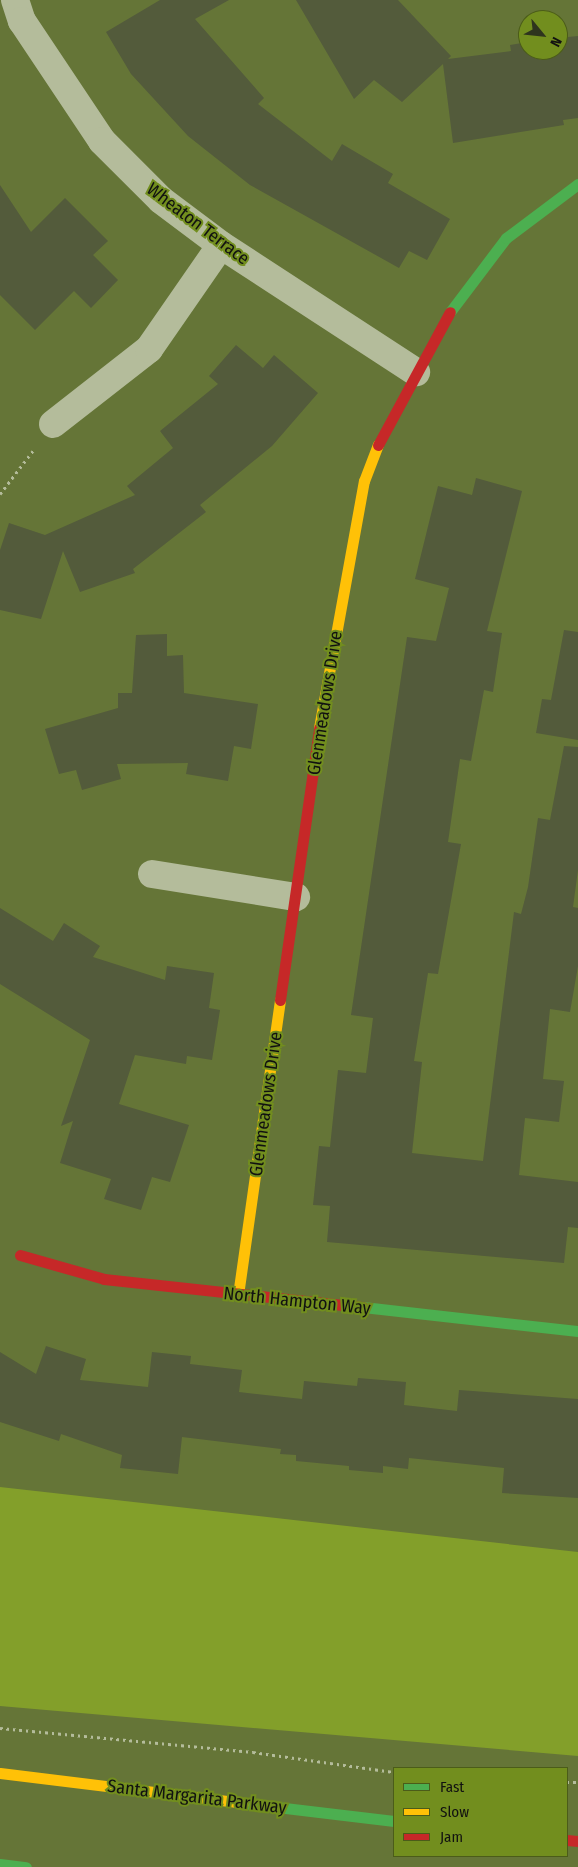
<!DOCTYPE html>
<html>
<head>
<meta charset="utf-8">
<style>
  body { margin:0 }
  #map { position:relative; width:578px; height:1867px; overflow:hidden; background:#657537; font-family:"Fira Sans Condensed",sans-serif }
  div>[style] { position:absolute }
  .green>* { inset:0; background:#839f2a }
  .building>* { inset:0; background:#535b3b }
  .path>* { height:3px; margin-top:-1.5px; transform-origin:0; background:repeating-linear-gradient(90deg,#b4bc9b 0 2.5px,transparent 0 6.5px) }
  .street>* { height:28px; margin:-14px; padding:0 14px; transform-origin:14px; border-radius:14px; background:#b4bc9b }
  .fast>* { height:11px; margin:-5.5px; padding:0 5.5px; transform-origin:5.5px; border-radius:5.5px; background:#4caf50 }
  .slow>* { height:11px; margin:-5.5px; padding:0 5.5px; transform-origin:5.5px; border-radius:5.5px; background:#ffc107 }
  .jam>* { height:11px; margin:-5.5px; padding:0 5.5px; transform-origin:5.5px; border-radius:5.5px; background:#c62828 }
  span { translate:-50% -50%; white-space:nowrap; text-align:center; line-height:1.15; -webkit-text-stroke:4px #728e1e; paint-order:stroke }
  .street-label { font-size:18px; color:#111 }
  .legend { position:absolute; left:393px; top:1767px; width:175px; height:90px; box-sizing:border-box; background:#728e1e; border:1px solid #4b5c19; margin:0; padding:6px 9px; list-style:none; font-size:15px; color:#111 }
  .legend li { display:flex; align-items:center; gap:10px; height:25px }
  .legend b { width:25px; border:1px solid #4b5c19 }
  .north { position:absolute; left:518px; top:10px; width:50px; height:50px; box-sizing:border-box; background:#728e1e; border:1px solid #4b5c19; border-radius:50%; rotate:118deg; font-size:14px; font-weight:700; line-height:20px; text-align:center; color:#111 }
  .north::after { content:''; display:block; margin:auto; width:18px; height:22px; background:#2e341e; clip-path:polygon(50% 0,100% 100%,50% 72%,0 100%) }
</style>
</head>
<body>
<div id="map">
  <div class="green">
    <i style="clip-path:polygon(0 1487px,578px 1552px,578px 1756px,0 1706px)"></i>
  </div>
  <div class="building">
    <i style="clip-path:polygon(160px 0,229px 0,195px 19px,264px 98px,258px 104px,332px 161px,342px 144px,393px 174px,388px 183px,450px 219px,427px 260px,409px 251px,399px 268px,250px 185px,188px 136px,131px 74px,106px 32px)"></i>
    <i style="clip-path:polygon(296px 0,398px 0,451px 56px,448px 59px,511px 51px,510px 45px,528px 42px,528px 50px,558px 50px,558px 38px,578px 36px,578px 118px,563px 120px,564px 125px,453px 143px,443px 64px,402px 102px,374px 80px,354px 99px)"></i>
    <i style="clip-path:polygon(0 185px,31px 232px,65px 198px,108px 241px,93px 255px,118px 280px,91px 308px,74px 291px,35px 330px,0 295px)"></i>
    <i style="clip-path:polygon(236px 345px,263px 368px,274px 355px,318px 393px,272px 446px,200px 505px,206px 512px,133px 569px,135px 573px,80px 592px,63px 551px,41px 619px,0 610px,0 550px,9px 523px,45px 535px,135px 495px,127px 486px,173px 448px,160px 431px,218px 384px,209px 376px)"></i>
    <i style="clip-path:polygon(476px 478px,522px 491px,487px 631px,502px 633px,493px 692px,484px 690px,471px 761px,460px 759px,448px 842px,461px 844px,438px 974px,428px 973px,414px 1061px,422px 1062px,412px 1153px,483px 1161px,514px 912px,521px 914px,528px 887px,538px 818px,550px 820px,564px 746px,578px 747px,578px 870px,573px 907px,578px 908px,578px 966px,570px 1012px,550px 1009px,543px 1079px,564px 1081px,559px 1122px,525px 1118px,519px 1175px,578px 1182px,578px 1228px,568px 1227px,564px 1263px,327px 1242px,330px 1206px,313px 1205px,319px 1146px,330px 1147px,338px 1070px,366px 1073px,373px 1018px,351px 1015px,407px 637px,436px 641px,449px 588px,415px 579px,438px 486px,472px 495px)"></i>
    <i style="clip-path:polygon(564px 630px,578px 632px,578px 740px,536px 733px,542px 699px,551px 700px)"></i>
    <i style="clip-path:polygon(167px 634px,167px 656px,183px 655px,184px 693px,258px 704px,251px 749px,234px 746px,228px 781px,186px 774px,188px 763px,117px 764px,121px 779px,82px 790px,76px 770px,59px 774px,45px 729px,118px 708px,118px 693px,132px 693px,136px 635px)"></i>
    <i style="clip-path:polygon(0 908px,53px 941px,64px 923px,100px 946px,93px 957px,165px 980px,167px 966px,214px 973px,209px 1008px,220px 1010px,212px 1060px,187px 1056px,186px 1064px,135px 1055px,119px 1104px,189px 1125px,170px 1182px,152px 1177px,141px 1210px,104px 1199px,111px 1179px,60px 1163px,73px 1121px,61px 1126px,90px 1040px,0 984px)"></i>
    <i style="clip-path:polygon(46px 1346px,86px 1359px,80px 1380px,148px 1387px,152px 1352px,191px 1356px,190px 1364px,242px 1370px,239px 1392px,302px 1399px,304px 1381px,357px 1386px,358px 1378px,406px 1382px,404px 1405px,457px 1411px,459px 1390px,578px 1399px,578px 1498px,502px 1493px,504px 1468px,409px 1458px,408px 1469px,383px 1466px,383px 1473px,349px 1470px,349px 1466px,296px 1461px,296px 1455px,280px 1454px,281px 1449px,182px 1437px,178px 1474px,120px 1468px,122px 1455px,61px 1434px,59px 1441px,0 1422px,0 1352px,36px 1374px)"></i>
  </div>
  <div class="path">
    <i style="left:0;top:494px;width:58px;rotate:-52.7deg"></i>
    <i style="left:0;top:1728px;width:254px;rotate:5.4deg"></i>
    <i style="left:253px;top:1752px;width:142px;rotate:8.1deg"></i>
    <i style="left:567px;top:1782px;width:11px"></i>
  </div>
  <div class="street">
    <i style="left:15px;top:0;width:22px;rotate:72deg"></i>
    <i style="left:22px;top:21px;width:144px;rotate:56.3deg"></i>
    <i style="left:102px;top:141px;width:83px;rotate:45deg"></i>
    <i style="left:161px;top:200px;width:75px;rotate:36.9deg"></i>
    <i style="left:221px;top:245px;width:233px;rotate:33.1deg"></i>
    <i style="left:53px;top:424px;width:122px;rotate:-38deg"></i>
    <i style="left:149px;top:349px;width:126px;rotate:-55.3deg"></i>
    <i style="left:152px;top:874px;width:146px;rotate:9.1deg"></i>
  </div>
  <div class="fast">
    <i style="left:450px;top:312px;width:93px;rotate:-52.9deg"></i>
    <i style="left:506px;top:238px;width:90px;rotate:-36.9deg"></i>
    <i style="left:363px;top:1307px;width:216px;rotate:6.4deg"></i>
    <i style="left:243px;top:1803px;width:152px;rotate:6.8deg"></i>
    <i style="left:0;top:1864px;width:26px;rotate:7deg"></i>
  </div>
  <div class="slow">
    <i style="left:319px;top:728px;width:251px;rotate:-79.7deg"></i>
    <i style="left:364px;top:481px;width:39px;rotate:-69deg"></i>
    <i style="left:238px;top:1295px;width:298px;rotate:-81.9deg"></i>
    <i style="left:0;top:1773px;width:245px;rotate:7deg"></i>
  </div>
  <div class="jam">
    <i style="left:378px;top:445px;width:151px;rotate:-61.6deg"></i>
    <i style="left:280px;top:1000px;width:275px;rotate:-81.8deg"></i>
    <i style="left:20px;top:1255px;width:87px;rotate:15.9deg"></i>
    <i style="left:104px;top:1279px;width:261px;rotate:6.2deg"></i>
    <i style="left:567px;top:1840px;width:11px;rotate:5deg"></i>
  </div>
  <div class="street-label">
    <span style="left:198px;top:224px;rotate:37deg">Wheaton Terrace</span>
    <span style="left:325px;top:703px;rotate:-81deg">Glenmeadows Drive</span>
    <span style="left:266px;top:1104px;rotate:-82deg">Glenmeadows Drive</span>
    <span style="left:297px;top:1301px;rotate:6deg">North Hampton Way</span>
    <span style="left:197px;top:1797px;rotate:7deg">Santa Margarita Parkway</span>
  </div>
  <ul class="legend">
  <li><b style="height:6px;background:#4caf50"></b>Fast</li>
  <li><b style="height:6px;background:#ffc107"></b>Slow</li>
  <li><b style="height:6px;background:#c62828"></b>Jam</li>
  </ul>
  <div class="north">N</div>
</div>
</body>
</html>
